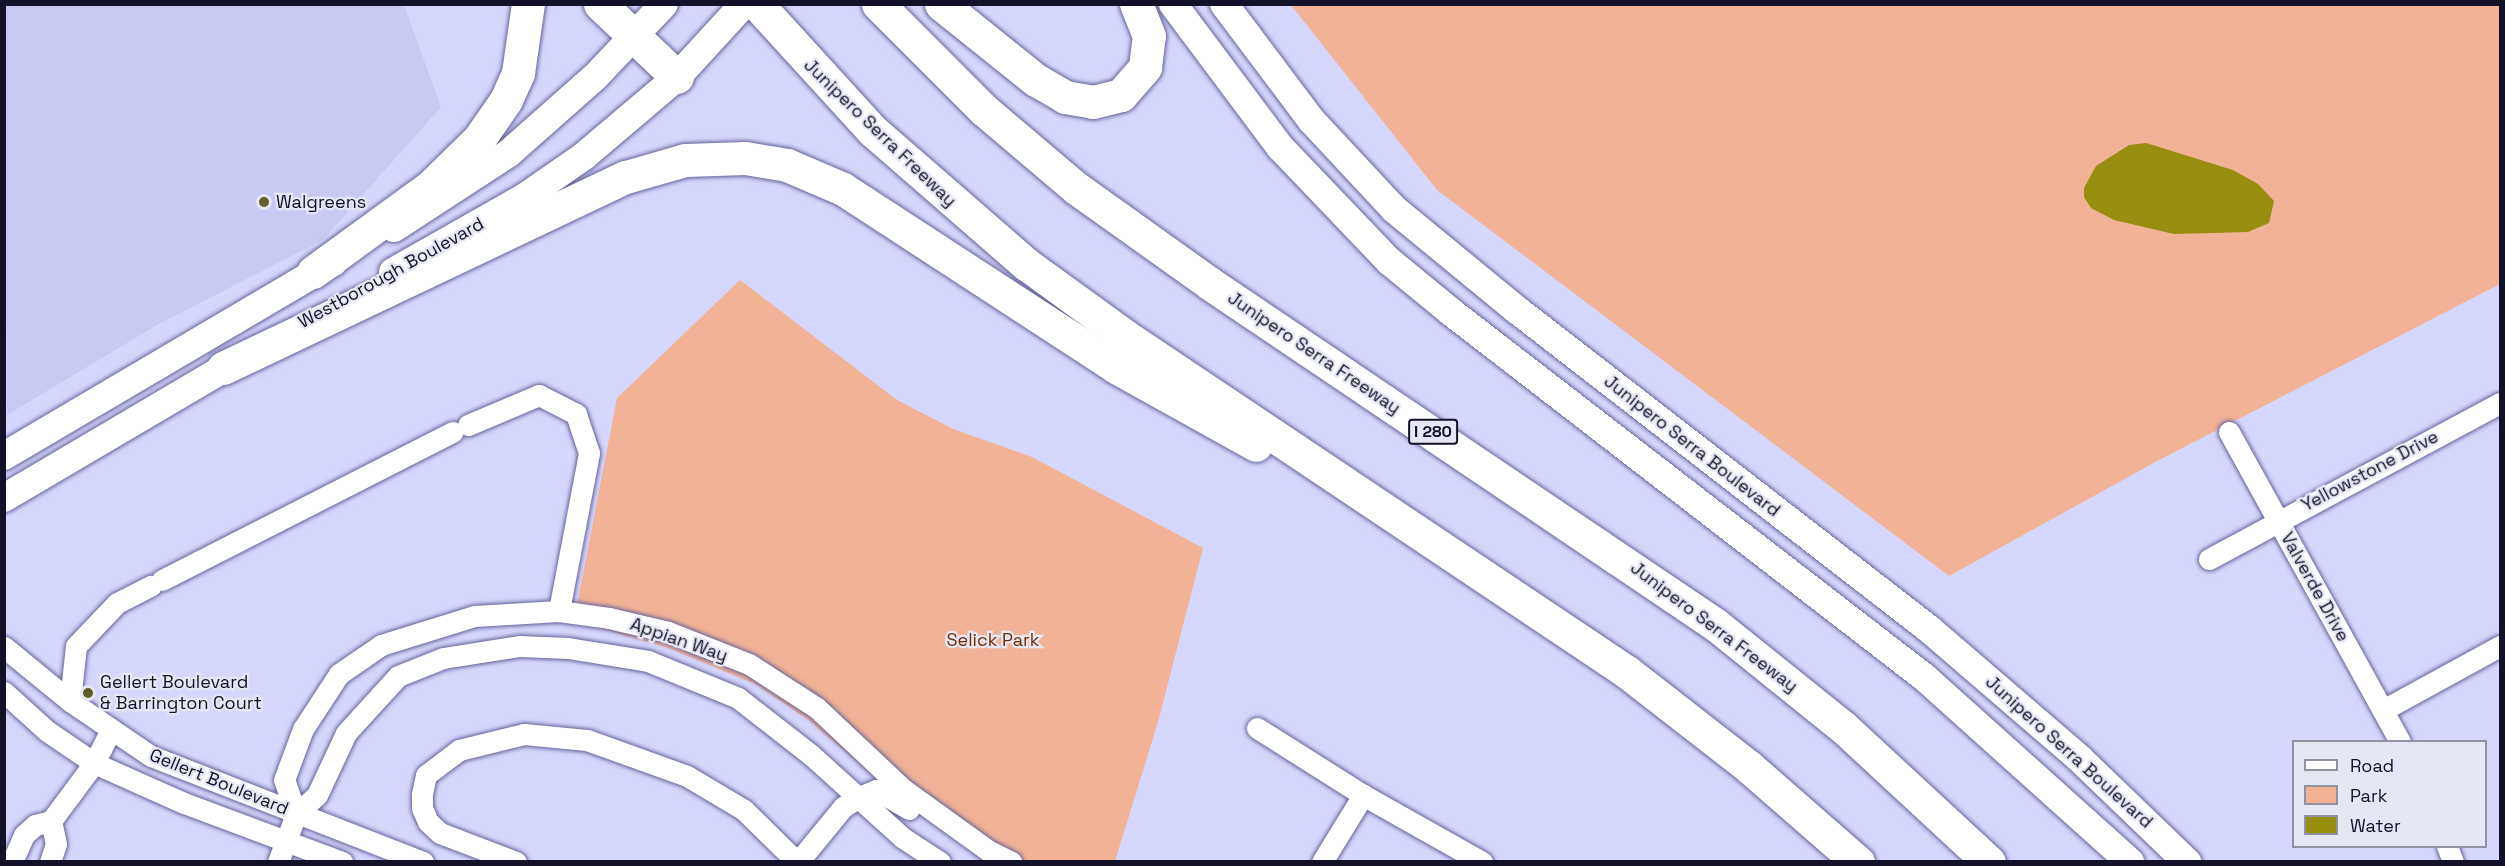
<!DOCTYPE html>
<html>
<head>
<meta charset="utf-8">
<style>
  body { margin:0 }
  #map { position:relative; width:2505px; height:866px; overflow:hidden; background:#d6d7fe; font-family:"Space Grotesk",sans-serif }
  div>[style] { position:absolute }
  .built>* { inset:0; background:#c8c9f3 }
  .green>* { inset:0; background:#f2b296 }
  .water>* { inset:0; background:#978d0f }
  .roads { filter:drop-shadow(0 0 2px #65639b) drop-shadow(0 0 2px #65639b) }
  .street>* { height:21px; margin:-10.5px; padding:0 10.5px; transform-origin:10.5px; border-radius:10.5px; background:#fff }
  .secondary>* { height:28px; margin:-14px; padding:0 14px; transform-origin:14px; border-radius:14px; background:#fff }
  .highway>* { height:33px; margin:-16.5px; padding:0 16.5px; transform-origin:16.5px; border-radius:16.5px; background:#fff }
  .dots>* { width:16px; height:16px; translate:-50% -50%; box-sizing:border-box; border:3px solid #e6e7f4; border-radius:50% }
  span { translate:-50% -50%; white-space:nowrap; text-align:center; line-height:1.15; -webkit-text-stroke:4.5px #e6e7f4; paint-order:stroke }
  .shield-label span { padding:2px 4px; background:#e6e7f4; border:2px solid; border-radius:4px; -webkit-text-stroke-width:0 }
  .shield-label { font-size:16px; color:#121127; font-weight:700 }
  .street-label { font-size:18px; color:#121127 }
  .poi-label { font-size:18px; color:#121127 }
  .left { translate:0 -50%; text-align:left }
  .park-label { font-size:18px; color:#752a00 }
  .frame { position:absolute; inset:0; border:6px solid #121127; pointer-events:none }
  .legend { position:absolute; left:2292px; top:740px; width:195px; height:108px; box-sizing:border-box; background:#e6e7f4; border:2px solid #9191a2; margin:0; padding:8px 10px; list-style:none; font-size:18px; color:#121127 }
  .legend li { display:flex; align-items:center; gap:12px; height:30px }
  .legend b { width:30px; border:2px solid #9191a2 }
</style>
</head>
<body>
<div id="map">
  <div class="built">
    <i style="clip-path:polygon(4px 5px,404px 5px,441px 107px,323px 240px,157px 325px,7px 415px)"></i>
  </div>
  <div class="green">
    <i style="clip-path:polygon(1291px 5px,2500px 5px,2500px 284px,2159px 460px,1949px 576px,1437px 190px)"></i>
    <i style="clip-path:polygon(740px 280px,897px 400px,953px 429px,1032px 457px,1203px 548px,1158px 722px,1115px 861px,993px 861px,905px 803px,807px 719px,755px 684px,668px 648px,574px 621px,617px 398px)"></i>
  </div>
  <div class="water">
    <i style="clip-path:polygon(2146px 143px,2233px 170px,2258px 184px,2274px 201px,2269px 223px,2248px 232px,2174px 234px,2114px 220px,2091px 208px,2084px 197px,2084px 188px,2096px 166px,2129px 145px)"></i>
  </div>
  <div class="roads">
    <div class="street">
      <i style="left:468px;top:425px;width:77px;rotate:-22.9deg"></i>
      <i style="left:539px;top:395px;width:42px;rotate:27.2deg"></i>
      <i style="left:576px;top:414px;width:41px;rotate:71.6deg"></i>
      <i style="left:589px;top:453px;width:161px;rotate:100.8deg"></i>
      <i style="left:2229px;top:432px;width:354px;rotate:61.1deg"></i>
      <i style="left:2209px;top:559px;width:330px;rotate:-28.2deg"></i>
      <i style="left:162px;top:580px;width:326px;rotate:-27deg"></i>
      <i style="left:4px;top:647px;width:85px;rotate:39.3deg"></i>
      <i style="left:70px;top:701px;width:98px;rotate:34.2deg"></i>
      <i style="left:151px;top:756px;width:292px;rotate:21.3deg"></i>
      <i style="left:4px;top:692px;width:58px;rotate:42.2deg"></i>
      <i style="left:47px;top:731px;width:57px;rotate:34.2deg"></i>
      <i style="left:94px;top:763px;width:98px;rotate:24deg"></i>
      <i style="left:184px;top:803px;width:169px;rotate:20.5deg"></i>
      <i style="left:70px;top:701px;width:55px;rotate:-83.8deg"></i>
      <i style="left:76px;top:646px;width:59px;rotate:-46.4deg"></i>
      <i style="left:117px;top:603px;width:38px;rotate:-27deg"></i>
      <i style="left:2383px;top:710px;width:133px;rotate:-28.7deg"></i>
      <i style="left:1257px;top:728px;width:125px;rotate:32.3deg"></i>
      <i style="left:1363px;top:795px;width:137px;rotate:29.4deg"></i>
      <i style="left:296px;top:814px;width:36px;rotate:-109deg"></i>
      <i style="left:284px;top:780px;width:54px;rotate:-69.6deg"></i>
      <i style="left:303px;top:729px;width:66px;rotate:-56.8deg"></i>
      <i style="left:339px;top:674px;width:51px;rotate:-34.6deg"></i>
      <i style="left:381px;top:645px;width:97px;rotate:-17.3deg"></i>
      <i style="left:474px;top:616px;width:85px;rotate:-3.4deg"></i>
      <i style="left:559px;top:611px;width:50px;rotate:8deg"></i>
      <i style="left:609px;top:618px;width:61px;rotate:13.3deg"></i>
      <i style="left:668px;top:632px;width:87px;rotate:21.6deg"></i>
      <i style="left:749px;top:664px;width:81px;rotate:32.9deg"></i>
      <i style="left:817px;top:708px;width:118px;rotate:43.3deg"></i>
      <i style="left:903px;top:789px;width:106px;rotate:35.8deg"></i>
      <i style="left:989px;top:851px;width:25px;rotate:26deg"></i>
      <i style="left:2447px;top:846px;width:17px;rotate:69deg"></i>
      <i style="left:12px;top:862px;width:30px;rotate:-66deg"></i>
      <i style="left:24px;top:835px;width:15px;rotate:-42deg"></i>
      <i style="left:35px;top:825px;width:16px;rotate:-14deg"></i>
      <i style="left:51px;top:821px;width:72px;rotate:-53.4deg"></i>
      <i style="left:94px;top:763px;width:36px;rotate:-63deg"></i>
      <i style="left:50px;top:862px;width:19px;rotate:-72deg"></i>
      <i style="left:56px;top:844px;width:24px;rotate:-102deg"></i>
      <i style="left:278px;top:862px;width:51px;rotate:-69.4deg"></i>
      <i style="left:296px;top:814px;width:28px;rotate:-42deg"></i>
      <i style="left:317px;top:795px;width:68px;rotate:-64.9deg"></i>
      <i style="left:346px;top:733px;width:77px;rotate:-47.6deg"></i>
      <i style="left:398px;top:676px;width:48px;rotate:-21.8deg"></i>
      <i style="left:443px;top:658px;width:78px;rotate:-8.9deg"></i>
      <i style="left:520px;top:646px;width:48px;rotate:2.4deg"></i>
      <i style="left:568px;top:648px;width:81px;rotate:9.2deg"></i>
      <i style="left:648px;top:661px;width:97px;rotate:22.3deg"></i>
      <i style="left:738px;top:698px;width:91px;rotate:37.9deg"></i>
      <i style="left:810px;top:754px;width:125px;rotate:42.1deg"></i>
      <i style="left:903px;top:838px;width:44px;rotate:33deg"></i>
      <i style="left:516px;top:862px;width:81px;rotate:-159.1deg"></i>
      <i style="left:440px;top:833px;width:16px;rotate:-137deg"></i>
      <i style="left:428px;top:822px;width:15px;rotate:-113deg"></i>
      <i style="left:422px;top:808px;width:14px;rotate:-90deg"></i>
      <i style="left:422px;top:794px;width:19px;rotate:-78deg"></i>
      <i style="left:426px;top:775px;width:41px;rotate:-37.1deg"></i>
      <i style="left:459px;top:750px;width:67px;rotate:-13.8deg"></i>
      <i style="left:524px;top:734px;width:63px;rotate:5.4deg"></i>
      <i style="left:587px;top:740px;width:106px;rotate:19.8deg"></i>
      <i style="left:687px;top:776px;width:66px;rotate:30.8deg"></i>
      <i style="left:744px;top:810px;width:74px;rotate:44.5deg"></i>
      <i style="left:798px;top:862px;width:71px;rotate:-50.7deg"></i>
      <i style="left:843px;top:807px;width:19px;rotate:-32deg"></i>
      <i style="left:859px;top:797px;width:18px;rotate:-22deg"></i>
      <i style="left:876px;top:790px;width:38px;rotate:30deg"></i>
      <i style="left:1322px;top:862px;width:79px;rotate:-58.5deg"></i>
    </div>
    <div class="secondary">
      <i style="left:1173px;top:4px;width:179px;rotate:53.2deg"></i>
      <i style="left:1280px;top:147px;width:158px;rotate:46.3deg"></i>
      <i style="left:1389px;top:261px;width:80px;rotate:39.4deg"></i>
      <i style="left:1451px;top:312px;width:597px;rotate:37.66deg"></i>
      <i style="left:1924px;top:677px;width:277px;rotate:41.9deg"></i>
      <i style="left:1224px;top:4px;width:146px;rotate:53.1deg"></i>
      <i style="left:1312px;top:121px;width:120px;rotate:47deg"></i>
      <i style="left:1394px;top:209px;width:159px;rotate:39.4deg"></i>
      <i style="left:1517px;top:310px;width:521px;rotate:37.75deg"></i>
      <i style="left:1929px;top:629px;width:199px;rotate:40.7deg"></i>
      <i style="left:2080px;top:759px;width:149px;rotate:43.9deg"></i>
      <i style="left:394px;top:228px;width:137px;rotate:-33.1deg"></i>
      <i style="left:509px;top:153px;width:115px;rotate:-41.5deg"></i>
      <i style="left:595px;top:77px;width:100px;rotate:-46.6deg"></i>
      <i style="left:393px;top:272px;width:152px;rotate:-29.6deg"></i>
      <i style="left:525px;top:197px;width:72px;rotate:-34.8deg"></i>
      <i style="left:584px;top:156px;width:122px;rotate:-40.3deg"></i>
      <i style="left:677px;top:77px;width:99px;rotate:-47.5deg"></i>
      <i style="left:4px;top:456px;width:382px;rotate:-30.5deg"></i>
      <i style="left:4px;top:498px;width:277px;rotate:-30.5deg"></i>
    </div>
    <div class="highway">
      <i style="left:600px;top:4px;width:106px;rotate:43.5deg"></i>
      <i style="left:757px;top:4px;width:172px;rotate:47.6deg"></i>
      <i style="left:873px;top:131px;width:203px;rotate:41deg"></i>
      <i style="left:1026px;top:264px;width:122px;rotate:36deg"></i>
      <i style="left:1125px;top:336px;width:604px;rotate:33.8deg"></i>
      <i style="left:1627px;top:672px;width:155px;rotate:37.9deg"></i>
      <i style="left:1749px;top:767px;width:145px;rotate:41.1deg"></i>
      <i style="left:878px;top:4px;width:150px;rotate:45deg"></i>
      <i style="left:984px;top:110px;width:121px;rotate:40.3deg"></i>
      <i style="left:1076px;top:188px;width:163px;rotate:35.5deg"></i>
      <i style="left:1209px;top:283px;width:612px;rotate:34deg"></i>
      <i style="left:1716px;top:625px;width:163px;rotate:38.8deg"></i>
      <i style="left:1843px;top:727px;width:199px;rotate:42.8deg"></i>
      <i style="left:941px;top:4px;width:122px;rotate:38.7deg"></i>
      <i style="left:1036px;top:80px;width:34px;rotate:30deg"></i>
      <i style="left:1065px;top:97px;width:28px;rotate:10deg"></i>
      <i style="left:1093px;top:102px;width:29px;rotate:-14deg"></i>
      <i style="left:1121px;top:95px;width:37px;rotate:-49deg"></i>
      <i style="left:1145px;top:67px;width:31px;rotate:-83deg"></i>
      <i style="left:1149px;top:36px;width:35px;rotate:-112deg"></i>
      <i style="left:313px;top:272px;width:146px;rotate:-36.1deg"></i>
      <i style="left:431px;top:186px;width:67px;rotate:-44.4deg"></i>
      <i style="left:479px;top:139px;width:47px;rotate:-55.3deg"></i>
      <i style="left:506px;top:100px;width:30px;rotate:-66deg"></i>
      <i style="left:518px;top:73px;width:70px;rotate:-81.8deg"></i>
      <i style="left:223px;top:368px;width:446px;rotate:-25.4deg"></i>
      <i style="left:626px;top:177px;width:61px;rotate:-16.1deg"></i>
      <i style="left:685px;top:160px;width:60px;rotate:-1.9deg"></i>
      <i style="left:745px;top:158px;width:43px;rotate:9.5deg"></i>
      <i style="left:787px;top:165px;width:61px;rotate:23.2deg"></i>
      <i style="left:843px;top:189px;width:326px;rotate:33.1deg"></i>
      <i style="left:1116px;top:367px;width:160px;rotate:29.1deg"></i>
    </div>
  </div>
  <div class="dots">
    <i style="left:264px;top:202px;background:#625d2a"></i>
    <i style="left:88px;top:693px;background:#625d2a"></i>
  </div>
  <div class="shield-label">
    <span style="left:1433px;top:432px">I 280</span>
  </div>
  <div class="street-label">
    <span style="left:880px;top:133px;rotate:44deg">Junipero Serra Freeway</span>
    <span style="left:391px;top:273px;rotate:-29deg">Westborough Boulevard</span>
    <span style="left:1314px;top:353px;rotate:34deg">Junipero Serra Freeway</span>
    <span style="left:1692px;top:446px;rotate:38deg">Junipero Serra Boulevard</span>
    <span style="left:2370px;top:471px;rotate:-28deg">Yellowstone Drive</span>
    <span style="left:2315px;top:587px;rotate:61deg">Valverde Drive</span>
    <span style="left:1714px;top:627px;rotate:37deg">Junipero Serra Freeway</span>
    <span style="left:679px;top:640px;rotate:19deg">Appian Way</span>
    <span style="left:2069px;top:752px;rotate:42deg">Junipero Serra Boulevard</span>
    <span style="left:219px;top:782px;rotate:22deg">Gellert Boulevard</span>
  </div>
  <div class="poi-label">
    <span class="left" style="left:276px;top:202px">Walgreens</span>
    <span class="left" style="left:100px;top:693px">Gellert Boulevard<br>&amp; Barrington Court</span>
  </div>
  <div class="park-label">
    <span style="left:993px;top:640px">Selick Park</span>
  </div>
  <div class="frame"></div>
  <ul class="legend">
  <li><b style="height:8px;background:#fff"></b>Road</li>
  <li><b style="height:16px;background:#f2b296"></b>Park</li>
  <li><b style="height:16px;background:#978d0f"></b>Water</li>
  </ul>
</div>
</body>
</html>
